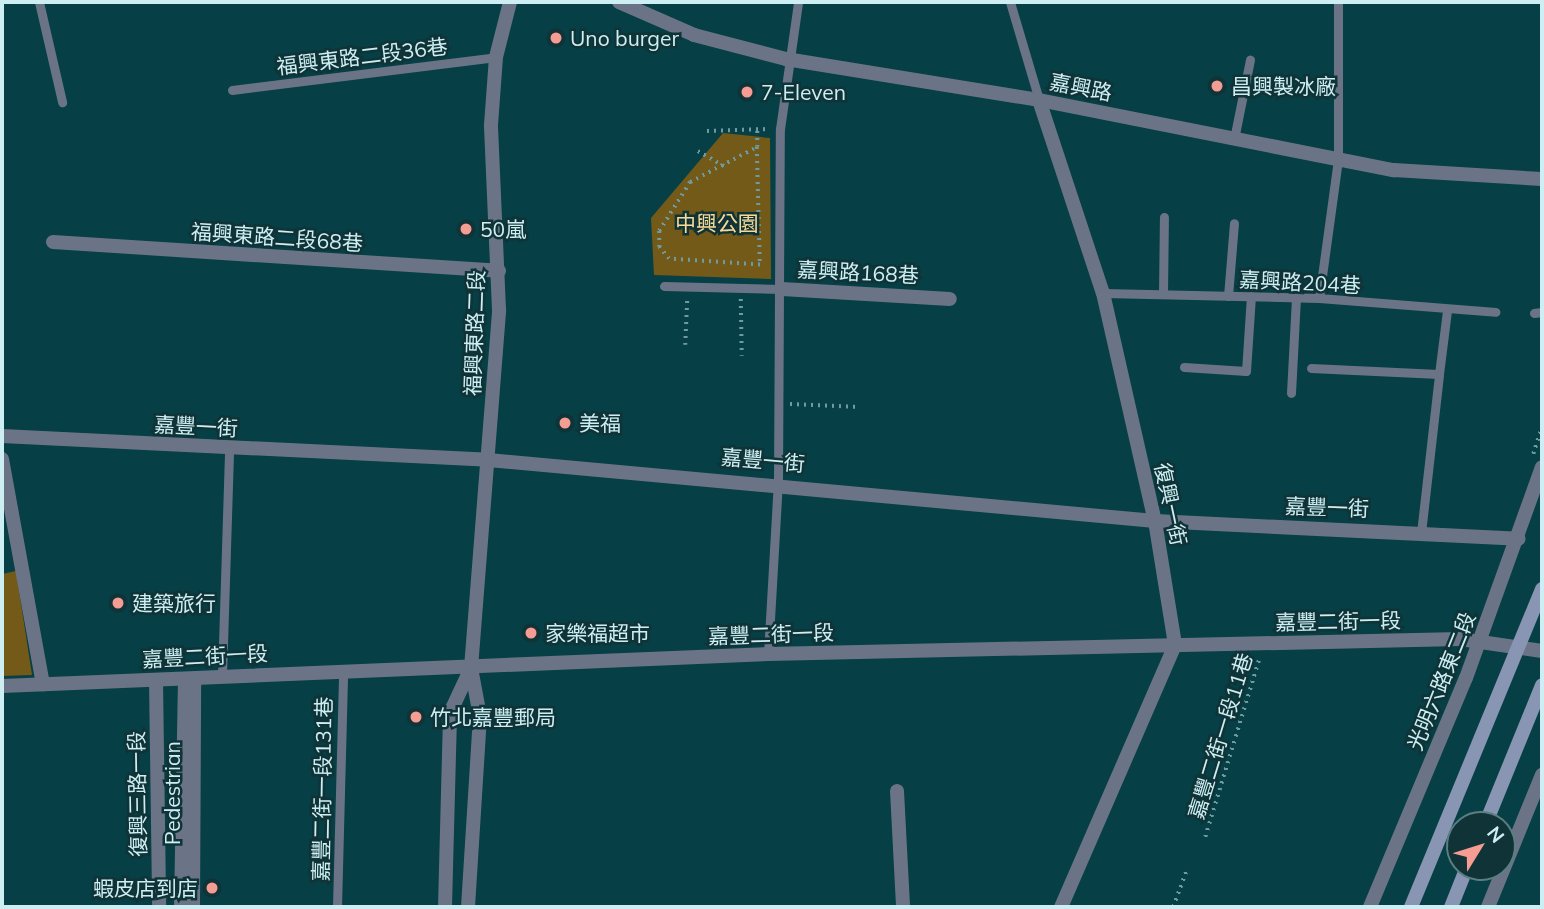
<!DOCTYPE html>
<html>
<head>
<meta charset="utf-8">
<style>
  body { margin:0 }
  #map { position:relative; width:1544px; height:909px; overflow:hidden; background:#063f45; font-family:Mulish,"Noto Sans TC",sans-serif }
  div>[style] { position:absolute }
  .green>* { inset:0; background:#745a18 }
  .path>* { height:3.5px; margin-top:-1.75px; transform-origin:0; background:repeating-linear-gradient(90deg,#6f9ba0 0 2px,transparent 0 7px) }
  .service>* { height:9px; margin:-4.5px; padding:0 4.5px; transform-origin:4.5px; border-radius:4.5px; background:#6b7486 }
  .pedestrian>* { height:14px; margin:-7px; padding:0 7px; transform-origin:7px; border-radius:7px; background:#6b7486 }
  .minor>* { height:14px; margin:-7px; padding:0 7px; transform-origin:7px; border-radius:7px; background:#6b7486 }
  .tertiary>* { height:14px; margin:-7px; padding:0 7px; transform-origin:7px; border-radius:7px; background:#6b7486 }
  .secondary>* { height:14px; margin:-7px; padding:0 7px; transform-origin:7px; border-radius:7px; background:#8895b3 }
  .dots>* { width:19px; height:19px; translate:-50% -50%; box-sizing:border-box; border:4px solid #0f3337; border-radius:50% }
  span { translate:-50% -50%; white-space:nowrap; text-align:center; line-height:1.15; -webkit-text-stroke:5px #0f3337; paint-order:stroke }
  .poi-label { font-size:21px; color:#cdeef2 }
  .left { translate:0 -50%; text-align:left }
  .right { translate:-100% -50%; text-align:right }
  .street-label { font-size:21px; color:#cdeef2 }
  .park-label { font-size:21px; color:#f8da98 }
  .frame { position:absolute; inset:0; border:4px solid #cdeef2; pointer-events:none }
  .north { position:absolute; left:1446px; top:811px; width:70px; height:70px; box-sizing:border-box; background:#0f3337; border:2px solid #5b7e82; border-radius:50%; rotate:52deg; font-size:19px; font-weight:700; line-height:28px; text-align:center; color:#cdeef2 }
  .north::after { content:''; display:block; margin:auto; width:24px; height:32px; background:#f59c93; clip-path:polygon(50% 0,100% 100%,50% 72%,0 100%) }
</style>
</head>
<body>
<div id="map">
  <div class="green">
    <i style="clip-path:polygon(723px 133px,770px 138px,771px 279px,654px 275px,651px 218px)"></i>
    <i style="clip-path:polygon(16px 571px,32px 675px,2px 676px,2px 574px)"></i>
  </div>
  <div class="path">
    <i style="left:707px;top:131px;width:61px;rotate:-1.9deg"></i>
    <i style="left:757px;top:147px;width:118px;rotate:88.5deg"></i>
    <i style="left:760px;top:265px;width:91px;rotate:-176.2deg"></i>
    <i style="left:669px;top:259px;width:16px;rotate:-130deg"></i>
    <i style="left:659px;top:247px;width:16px;rotate:-90deg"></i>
    <i style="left:659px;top:231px;width:58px;rotate:-57.7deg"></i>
    <i style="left:690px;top:182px;width:76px;rotate:-27.6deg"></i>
    <i style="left:757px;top:147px;width:18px;rotate:-90deg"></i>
    <i style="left:698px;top:151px;width:30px;rotate:30deg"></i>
    <i style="left:741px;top:299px;width:57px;rotate:89deg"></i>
    <i style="left:685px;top:345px;width:45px;rotate:-87.5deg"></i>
    <i style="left:790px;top:404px;width:70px;rotate:2.5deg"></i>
    <i style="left:1533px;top:454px;width:29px;rotate:-72deg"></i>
    <i style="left:2px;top:834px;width:6px;rotate:-9deg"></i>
    <i style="left:1205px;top:837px;width:186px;rotate:-73.1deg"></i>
    <i style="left:1173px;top:907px;width:40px;rotate:-69.8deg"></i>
  </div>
  <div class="service">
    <i style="left:39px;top:2px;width:103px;rotate:77deg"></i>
    <i style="left:1010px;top:2px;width:102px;rotate:73.5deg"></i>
    <i style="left:232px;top:90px;width:266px;rotate:-7.1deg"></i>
    <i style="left:1234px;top:139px;width:81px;rotate:-78.6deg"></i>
    <i style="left:664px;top:286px;width:118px;rotate:1.5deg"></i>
    <i style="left:1103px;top:293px;width:216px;rotate:1.3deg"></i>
    <i style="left:1319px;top:298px;width:177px;rotate:4.5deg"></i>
    <i style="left:1163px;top:294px;width:77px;rotate:-89.3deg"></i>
    <i style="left:1228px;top:296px;width:73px;rotate:-85.3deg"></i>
    <i style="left:1319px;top:298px;width:139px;rotate:-82.2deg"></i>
    <i style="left:1338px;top:160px;width:158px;rotate:-90deg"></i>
    <i style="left:1534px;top:313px;width:8px;rotate:-7deg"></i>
    <i style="left:1184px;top:367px;width:62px;rotate:3.7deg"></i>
    <i style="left:1246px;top:371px;width:75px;rotate:-86.2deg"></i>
    <i style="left:1311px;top:368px;width:128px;rotate:2.7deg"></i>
    <i style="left:1439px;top:374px;width:64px;rotate:-82.8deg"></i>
    <i style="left:1291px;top:393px;width:96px;rotate:-87deg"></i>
    <i style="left:1421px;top:533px;width:160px;rotate:-83.5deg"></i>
    <i style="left:768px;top:654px;width:172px;rotate:-86.7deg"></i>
    <i style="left:778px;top:482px;width:353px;rotate:-89.7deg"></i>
    <i style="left:780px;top:129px;width:128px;rotate:-81.9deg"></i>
    <i style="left:222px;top:676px;width:228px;rotate:-88.2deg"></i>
    <i style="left:337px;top:907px;width:236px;rotate:-88.5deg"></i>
  </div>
  <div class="pedestrian">
    <i style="left:193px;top:907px;width:228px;rotate:-89.7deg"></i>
  </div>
  <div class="minor">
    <i style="left:1039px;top:100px;width:203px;rotate:71.7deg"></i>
    <i style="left:1103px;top:293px;width:234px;rotate:77.2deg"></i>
    <i style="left:1155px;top:521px;width:126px;rotate:80.8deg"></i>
    <i style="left:1175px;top:645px;width:286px;rotate:113.5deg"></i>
    <i style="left:53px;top:242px;width:447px;rotate:3.7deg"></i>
    <i style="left:782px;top:289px;width:168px;rotate:3.4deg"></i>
    <i style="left:2px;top:436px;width:487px;rotate:2.8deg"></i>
    <i style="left:488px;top:460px;width:670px;rotate:5.23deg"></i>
    <i style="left:1155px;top:521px;width:364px;rotate:2.8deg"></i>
    <i style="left:2px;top:459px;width:229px;rotate:79.7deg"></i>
    <i style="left:156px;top:680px;width:227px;rotate:89.2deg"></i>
    <i style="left:2px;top:686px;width:767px;rotate:-2.39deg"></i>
    <i style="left:768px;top:654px;width:692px;rotate:-1.24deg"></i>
    <i style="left:1460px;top:639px;width:83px;rotate:8.3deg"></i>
    <i style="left:897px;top:791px;width:116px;rotate:87deg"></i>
    <i style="left:181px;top:907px;width:227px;rotate:-89deg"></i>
    <i style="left:445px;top:907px;width:194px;rotate:-88.5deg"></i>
    <i style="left:450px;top:713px;width:50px;rotate:-65deg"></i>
    <i style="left:468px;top:907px;width:191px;rotate:-86.4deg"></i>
    <i style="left:480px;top:716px;width:49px;rotate:-100.6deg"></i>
    <i style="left:471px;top:668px;width:359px;rotate:-85.5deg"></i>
    <i style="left:499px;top:310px;width:185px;rotate:-92.5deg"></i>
    <i style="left:491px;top:125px;width:68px;rotate:-85.8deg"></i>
    <i style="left:496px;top:57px;width:57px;rotate:-75.7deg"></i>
    <i style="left:1370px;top:907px;width:248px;rotate:-67.3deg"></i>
    <i style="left:1466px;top:678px;width:224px;rotate:-70.2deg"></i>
    <i style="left:1488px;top:907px;width:143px;rotate:-67.8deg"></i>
  </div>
  <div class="tertiary">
    <i style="left:619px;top:2px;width:82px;rotate:23.7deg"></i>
    <i style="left:694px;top:35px;width:95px;rotate:14.6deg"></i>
    <i style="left:786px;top:59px;width:256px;rotate:9.2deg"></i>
    <i style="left:1039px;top:100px;width:362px;rotate:11.2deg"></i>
    <i style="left:1394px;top:170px;width:148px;rotate:3.5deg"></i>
  </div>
  <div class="secondary">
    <i style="left:1485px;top:825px;width:151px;rotate:-67.8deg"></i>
    <i style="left:1411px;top:907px;width:344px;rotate:-67.6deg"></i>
    <i style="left:1451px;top:907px;width:43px;rotate:-68.2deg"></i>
  </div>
  <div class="dots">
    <i style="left:556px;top:38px;background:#f59c93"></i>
    <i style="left:1217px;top:86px;background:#f59c93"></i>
    <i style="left:747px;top:92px;background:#f59c93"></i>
    <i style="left:466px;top:229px;background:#f59c93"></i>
    <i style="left:565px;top:423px;background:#f59c93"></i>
    <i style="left:118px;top:603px;background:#f59c93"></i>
    <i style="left:531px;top:633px;background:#f59c93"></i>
    <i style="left:416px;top:717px;background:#f59c93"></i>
    <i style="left:212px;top:888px;background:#f59c93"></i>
  </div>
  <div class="poi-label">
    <span class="left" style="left:570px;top:38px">Uno burger</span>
    <span class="left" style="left:1231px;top:86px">昌興製冰廠</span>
    <span class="left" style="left:761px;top:92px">7-Eleven</span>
    <span class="left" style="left:480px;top:229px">50嵐</span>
    <span class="left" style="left:579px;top:423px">美福</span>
    <span class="left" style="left:132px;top:603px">建築旅行</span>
    <span class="left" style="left:545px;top:633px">家樂福超市</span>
    <span class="left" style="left:430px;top:717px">竹北嘉豐郵局</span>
    <span class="right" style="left:198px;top:888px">蝦皮店到店</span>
  </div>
  <div class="street-label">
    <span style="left:362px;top:56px;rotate:-7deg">福興東路二段36巷</span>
    <span style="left:1081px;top:87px;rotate:11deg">嘉興路</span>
    <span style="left:277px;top:237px;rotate:4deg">福興東路二段68巷</span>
    <span style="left:858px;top:272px;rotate:3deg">嘉興路168巷</span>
    <span style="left:1300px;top:282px;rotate:3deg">嘉興路204巷</span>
    <span style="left:474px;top:333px;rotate:-88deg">福興東路二段</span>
    <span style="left:196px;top:426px;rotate:3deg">嘉豐一街</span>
    <span style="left:763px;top:460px;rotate:5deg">嘉豐一街</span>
    <span style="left:1171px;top:504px;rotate:78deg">復興一街</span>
    <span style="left:1327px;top:507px;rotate:2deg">嘉豐一街</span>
    <span style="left:1338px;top:621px;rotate:-1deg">嘉豐二街一段</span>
    <span style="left:771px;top:634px;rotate:-2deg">嘉豐二街一段</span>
    <span style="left:205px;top:656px;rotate:-3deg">嘉豐二街一段</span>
    <span style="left:1441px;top:681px;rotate:-68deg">光明六路東二段</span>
    <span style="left:1220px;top:736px;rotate:-73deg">嘉豐二街一段11巷</span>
    <span style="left:322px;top:789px;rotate:-89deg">嘉豐二街一段131巷</span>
    <span style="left:172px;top:793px;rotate:-90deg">Pedestrian</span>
    <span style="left:137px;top:794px;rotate:-91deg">復興三路一段</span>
  </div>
  <div class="park-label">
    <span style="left:717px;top:223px">中興公園</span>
  </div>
  <div class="frame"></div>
  <div class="north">N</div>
</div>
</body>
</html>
